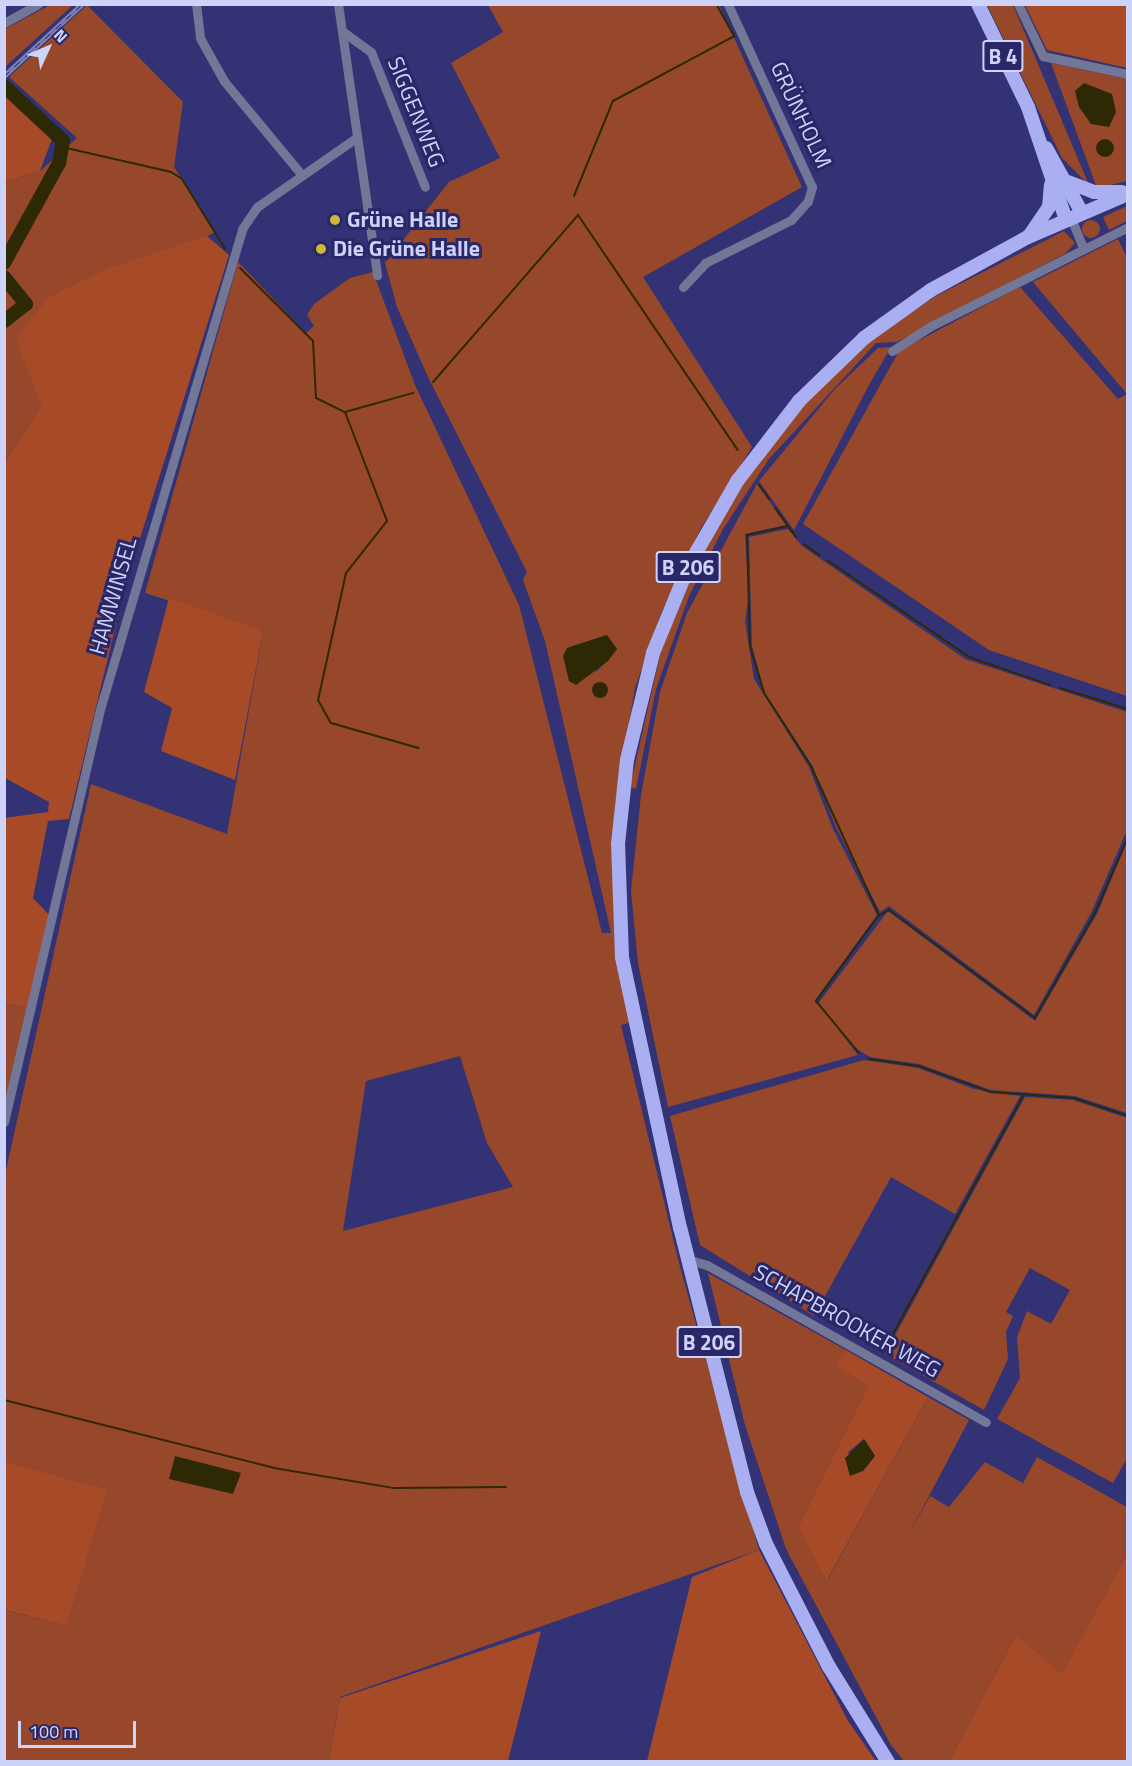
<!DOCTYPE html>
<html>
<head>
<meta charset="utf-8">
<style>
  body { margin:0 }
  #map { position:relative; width:1132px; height:1766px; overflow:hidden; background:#333274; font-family:"Titillium Web",sans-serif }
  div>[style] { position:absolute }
  .green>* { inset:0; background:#98482a }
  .round { border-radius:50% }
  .forest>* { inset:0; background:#a74a27 }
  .water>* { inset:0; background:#2e2905 }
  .stream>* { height:2px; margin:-1px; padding:0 1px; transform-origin:1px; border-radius:1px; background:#2e2905 }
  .river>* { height:14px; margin:-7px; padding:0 7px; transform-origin:7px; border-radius:7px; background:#2e2905 }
  .minor>* { height:9px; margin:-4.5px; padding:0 4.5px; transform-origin:4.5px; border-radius:4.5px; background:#737797 }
  .primary>* { height:14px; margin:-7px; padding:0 7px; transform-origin:7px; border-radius:7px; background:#a9aff0 }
  .rail>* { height:4.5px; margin-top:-2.25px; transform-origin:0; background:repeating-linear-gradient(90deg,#2a2768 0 7px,#8082b6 0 14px); box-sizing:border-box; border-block:2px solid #8082b6 }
  .dots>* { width:16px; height:16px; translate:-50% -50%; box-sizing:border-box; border:3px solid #2a2768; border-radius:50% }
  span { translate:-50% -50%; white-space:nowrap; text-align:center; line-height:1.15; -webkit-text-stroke:6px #2a2768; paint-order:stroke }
  .shield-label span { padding:2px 4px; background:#2a2768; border:2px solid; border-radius:4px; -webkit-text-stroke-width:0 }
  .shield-label { font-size:21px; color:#ced3fa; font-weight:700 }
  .street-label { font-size:22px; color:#ced3fa }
  .poi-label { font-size:22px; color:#ced3fa; font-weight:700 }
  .left { translate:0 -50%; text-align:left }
  .frame { position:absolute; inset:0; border:6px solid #ced3fa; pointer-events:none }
  .north { position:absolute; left:18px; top:18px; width:60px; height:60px; -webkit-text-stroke:4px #2a2768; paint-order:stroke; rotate:46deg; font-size:16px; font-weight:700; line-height:24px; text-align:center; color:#ced3fa }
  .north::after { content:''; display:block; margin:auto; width:21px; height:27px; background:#ced3fa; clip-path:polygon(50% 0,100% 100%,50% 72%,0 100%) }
  .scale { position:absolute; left:18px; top:1721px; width:118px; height:27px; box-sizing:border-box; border:3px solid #ced3fa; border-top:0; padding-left:8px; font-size:18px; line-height:21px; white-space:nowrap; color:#ced3fa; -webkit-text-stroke:4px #2a2768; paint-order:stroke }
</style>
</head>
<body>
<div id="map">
  <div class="green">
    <i style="clip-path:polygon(50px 5px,73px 5px,5px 67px,5px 29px)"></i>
    <i style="clip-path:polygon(87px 5px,183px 102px,174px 167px,215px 232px,17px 338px,41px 406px,5px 462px,5px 182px,40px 171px,77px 138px,9px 77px)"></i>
    <i style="clip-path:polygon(evenodd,488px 5px,719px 5px,802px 187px,643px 277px,752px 447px,701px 528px,662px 611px,635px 688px,615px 806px,612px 868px,629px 1023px,621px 1025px,679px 1263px,759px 1550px,340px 1697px,329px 1761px,5px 1761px,4px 1610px,67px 1626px,108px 1489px,4px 1462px,5px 1175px,91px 784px,227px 834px,263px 631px,145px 593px,238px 262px,306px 333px,314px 326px,307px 315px,314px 304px,350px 278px,373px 272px,415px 385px,519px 605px,602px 933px,611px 933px,545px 641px,523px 580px,527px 572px,428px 377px,397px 307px,385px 263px,449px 182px,500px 158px,451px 63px,503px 32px,488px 5px,607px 635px,617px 649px,596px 672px,567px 648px,607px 635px,488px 5px,460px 1056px,487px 1143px,513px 1187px,343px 1231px,366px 1081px,460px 1056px)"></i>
    <i style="clip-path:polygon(987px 5px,1013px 5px,1089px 185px,1062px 158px)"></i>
    <i style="clip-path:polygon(1051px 63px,1127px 79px,1127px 181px,1097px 188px)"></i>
    <i style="clip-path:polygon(1127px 206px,1127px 221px,1109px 230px,1103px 217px)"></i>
    <i class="round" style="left:1082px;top:220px;width:18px;height:18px"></i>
    <i style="clip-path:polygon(1064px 231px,1075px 243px,1066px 253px,897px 342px,876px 343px,769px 459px,723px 529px,689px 596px,656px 689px,636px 789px,630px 787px,661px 651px,698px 562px,747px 478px,804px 405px,868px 341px,936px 296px)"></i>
    <i style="clip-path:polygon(1118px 239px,1128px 260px,1127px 696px,989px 650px,803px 524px,899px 351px,1020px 287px,1118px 399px,1127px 394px,1033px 282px)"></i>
    <i style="clip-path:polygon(891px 347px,870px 383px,794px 530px,759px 481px,835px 389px,878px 348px)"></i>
    <i style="clip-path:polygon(757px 484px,786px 525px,745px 534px,749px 596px,745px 621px,754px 679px,809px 767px,833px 829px,877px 915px,815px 1000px,858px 1055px,668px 1107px,638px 963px,631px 891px,641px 795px,660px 692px,687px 613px)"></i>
    <i style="clip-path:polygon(788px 529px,802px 546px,965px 659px,1127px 712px,1127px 830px,1092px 911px,1034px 1015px,889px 906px,880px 912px,836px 827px,812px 765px,765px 693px,752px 646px,749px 537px)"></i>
    <i style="clip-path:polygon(1127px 842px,1127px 1113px,1075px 1096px,991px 1090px,919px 1064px,870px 1057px,853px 1047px,817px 1005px,888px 911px,1035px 1021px,1097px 914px)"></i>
    <i style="clip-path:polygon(5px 1004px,29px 1008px,5px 1109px)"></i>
    <i style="clip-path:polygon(864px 1060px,918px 1068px,974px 1089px,1020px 1096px,955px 1214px,891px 1177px,814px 1316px,700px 1245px,670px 1116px)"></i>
    <i style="clip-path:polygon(1025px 1097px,1073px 1100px,1127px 1118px,1128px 1456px,1113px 1483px,997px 1419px,1020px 1378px,1017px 1337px,1027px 1311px,1051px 1324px,1070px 1290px,1030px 1268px,1006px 1312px,1013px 1316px,1006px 1332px,1008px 1359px,984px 1410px,885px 1354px)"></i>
    <i style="clip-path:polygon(708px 1273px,846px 1350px,837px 1366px,868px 1386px,798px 1527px,828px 1579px,928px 1397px,969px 1420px,908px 1536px,930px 1496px,949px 1507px,985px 1462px,1023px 1483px,1037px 1457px,1127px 1507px,1127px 1554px,1062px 1675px,1016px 1635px,949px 1761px,904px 1761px,891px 1745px,786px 1549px,745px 1425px)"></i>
  </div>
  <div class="forest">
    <i style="clip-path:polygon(1025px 5px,1127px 5px,1127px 68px,1047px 50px)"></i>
    <i style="clip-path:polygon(5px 95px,52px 139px,40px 171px,5px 182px)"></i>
    <i style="clip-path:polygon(207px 236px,229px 255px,126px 583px,69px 819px,48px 821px,33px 898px,50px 916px,29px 1008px,5px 1004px,4px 818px,48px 812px,49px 802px,5px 778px,5px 462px,41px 406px,16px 338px,49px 297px,110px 268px)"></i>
    <i style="clip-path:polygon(169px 598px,263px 631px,235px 780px,161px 751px,172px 708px,144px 692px)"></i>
    <i style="clip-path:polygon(evenodd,846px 1350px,928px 1397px,827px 1580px,798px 1527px,868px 1386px,836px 1366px,846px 1350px,864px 1439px,875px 1456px,863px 1471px,848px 1452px,864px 1439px)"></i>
    <i style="clip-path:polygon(5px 1462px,108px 1489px,67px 1626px,5px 1610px)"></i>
    <i style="clip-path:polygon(759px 1550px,848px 1721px,876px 1761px,647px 1761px,692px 1577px)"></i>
    <i style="clip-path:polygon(1127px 1554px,1127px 1761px,949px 1761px,1016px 1635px,1062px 1674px)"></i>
    <i style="clip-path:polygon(541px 1631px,508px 1761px,329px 1761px,340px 1698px)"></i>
  </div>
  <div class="water">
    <i style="clip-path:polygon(1084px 83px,1112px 94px,1116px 112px,1109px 127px,1091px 124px,1079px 107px,1075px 91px)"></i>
    <i class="round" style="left:1096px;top:139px;width:18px;height:18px"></i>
    <i style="clip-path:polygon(607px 635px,617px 649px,608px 661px,576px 685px,569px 681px,563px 656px,567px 648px)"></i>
    <i class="round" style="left:592px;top:682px;width:16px;height:16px"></i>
    <i style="clip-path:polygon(864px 1439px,875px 1456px,863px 1471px,850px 1476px,845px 1458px)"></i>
    <i style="clip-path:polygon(175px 1456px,241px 1473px,233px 1494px,169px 1479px)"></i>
  </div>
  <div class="stream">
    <i style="left:62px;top:147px;width:112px;rotate:12.9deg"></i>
    <i style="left:171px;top:172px;width:13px;rotate:32deg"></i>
    <i style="left:182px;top:179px;width:82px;rotate:58.4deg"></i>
    <i style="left:574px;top:196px;width:103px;rotate:-67.7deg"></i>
    <i style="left:613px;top:101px;width:137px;rotate:-28.2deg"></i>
    <i style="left:734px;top:36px;width:37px;rotate:-119deg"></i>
    <i style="left:240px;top:268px;width:103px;rotate:45deg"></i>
    <i style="left:313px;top:341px;width:57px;rotate:87deg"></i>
    <i style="left:316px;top:398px;width:32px;rotate:26deg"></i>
    <i style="left:345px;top:412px;width:71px;rotate:-15.6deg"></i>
    <i style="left:433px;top:382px;width:221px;rotate:-49deg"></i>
    <i style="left:578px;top:215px;width:284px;rotate:55.8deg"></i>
    <i style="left:345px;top:412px;width:117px;rotate:68.9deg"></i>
    <i style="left:387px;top:521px;width:66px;rotate:128.3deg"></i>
    <i style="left:346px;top:573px;width:130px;rotate:102.4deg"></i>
    <i style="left:318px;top:700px;width:26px;rotate:61deg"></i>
    <i style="left:331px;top:723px;width:91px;rotate:16deg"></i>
    <i style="left:759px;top:485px;width:17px;rotate:54deg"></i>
    <i style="left:775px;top:508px;width:36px;rotate:54deg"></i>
    <i style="left:788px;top:526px;width:42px;rotate:167.6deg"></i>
    <i style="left:747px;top:535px;width:111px;rotate:88.5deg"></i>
    <i style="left:750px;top:646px;width:49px;rotate:73.4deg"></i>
    <i style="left:764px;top:693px;width:87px;rotate:57.2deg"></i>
    <i style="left:811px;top:766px;width:164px;rotate:65.5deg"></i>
    <i style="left:879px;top:915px;width:107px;rotate:126.2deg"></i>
    <i style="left:816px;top:1001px;width:67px;rotate:50.4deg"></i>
    <i style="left:804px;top:544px;width:19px;rotate:36deg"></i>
    <i style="left:827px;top:560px;width:172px;rotate:34.3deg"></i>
    <i style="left:969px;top:657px;width:86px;rotate:19.1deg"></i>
    <i style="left:1060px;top:688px;width:71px;rotate:17.2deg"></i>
    <i style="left:880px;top:915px;width:10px;rotate:-29deg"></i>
    <i style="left:889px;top:910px;width:182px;rotate:36.5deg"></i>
    <i style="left:1035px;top:1018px;width:121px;rotate:-60.3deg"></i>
    <i style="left:1095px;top:913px;width:83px;rotate:-66.5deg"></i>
    <i style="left:869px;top:1059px;width:50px;rotate:8deg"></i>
    <i style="left:919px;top:1066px;width:76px;rotate:20.1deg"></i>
    <i style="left:990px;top:1092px;width:84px;rotate:4.1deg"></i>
    <i style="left:1074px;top:1098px;width:57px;rotate:18.4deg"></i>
    <i style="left:883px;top:1352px;width:294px;rotate:-61.3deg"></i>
    <i style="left:4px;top:1400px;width:278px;rotate:14.1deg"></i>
    <i style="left:274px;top:1468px;width:122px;rotate:9.5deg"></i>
    <i style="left:394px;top:1488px;width:112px;rotate:-0.5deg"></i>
  </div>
  <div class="river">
    <i style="left:4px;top:86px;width:81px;rotate:43deg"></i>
    <i style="left:63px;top:141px;width:22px;rotate:100deg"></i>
    <i style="left:59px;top:163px;width:114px;rotate:118.8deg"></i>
    <i style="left:4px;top:277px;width:35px;rotate:51deg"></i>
    <i style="left:26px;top:304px;width:28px;rotate:142deg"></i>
  </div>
  <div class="minor">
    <i style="left:196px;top:4px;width:34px;rotate:83deg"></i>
    <i style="left:200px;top:38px;width:49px;rotate:60.8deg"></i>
    <i style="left:224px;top:81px;width:121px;rotate:50.4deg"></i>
    <i style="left:338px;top:4px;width:274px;rotate:81.8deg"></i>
    <i style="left:1018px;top:4px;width:58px;rotate:64.3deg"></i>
    <i style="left:1043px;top:56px;width:87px;rotate:12deg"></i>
    <i style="left:4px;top:23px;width:39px;rotate:-29deg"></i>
    <i style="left:342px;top:31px;width:36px;rotate:36deg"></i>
    <i style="left:371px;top:52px;width:145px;rotate:68.2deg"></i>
    <i style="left:1071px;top:218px;width:32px;rotate:68deg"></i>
    <i style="left:683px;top:287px;width:33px;rotate:-47deg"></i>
    <i style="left:705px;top:263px;width:96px;rotate:-26.6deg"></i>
    <i style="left:791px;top:220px;width:25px;rotate:-48deg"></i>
    <i style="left:808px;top:201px;width:15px;rotate:-74deg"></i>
    <i style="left:812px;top:187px;width:201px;rotate:-114.7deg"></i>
    <i style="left:892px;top:351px;width:46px;rotate:-32.7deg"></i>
    <i style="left:931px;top:326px;width:220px;rotate:-26.7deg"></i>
    <i style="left:4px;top:1122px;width:427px;rotate:-76.9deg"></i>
    <i style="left:101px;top:706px;width:497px;rotate:-73.5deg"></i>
    <i style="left:242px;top:229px;width:27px;rotate:-56deg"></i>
    <i style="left:257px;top:207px;width:121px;rotate:-34.9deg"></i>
    <i style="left:687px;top:1259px;width:21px;rotate:17deg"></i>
    <i style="left:707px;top:1265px;width:320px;rotate:29.4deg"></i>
  </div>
  <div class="primary">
    <i style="left:978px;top:4px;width:114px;rotate:64.1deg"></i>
    <i style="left:1028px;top:107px;width:119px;rotate:71.4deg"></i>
    <i style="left:1046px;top:148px;width:74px;rotate:61deg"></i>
    <i style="left:1068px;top:182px;width:28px;rotate:21deg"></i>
    <i style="left:1094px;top:192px;width:28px"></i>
    <i style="left:1030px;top:235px;width:34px;rotate:-56deg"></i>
    <i style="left:1049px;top:207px;width:22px;rotate:-85deg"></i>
    <i style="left:888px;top:1762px;width:112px;rotate:-121.8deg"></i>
    <i style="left:829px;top:1667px;width:138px;rotate:-117.1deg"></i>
    <i style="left:766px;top:1544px;width:55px;rotate:-110.1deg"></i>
    <i style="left:747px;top:1492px;width:272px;rotate:-104.2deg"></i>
    <i style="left:680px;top:1228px;width:277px;rotate:-102.1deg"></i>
    <i style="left:622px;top:957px;width:113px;rotate:-92deg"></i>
    <i style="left:618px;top:844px;width:84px;rotate:-83.9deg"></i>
    <i style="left:627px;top:760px;width:110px;rotate:-76.3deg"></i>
    <i style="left:653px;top:653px;width:97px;rotate:-67.7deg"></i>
    <i style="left:690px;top:563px;width:96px;rotate:-60deg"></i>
    <i style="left:738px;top:480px;width:100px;rotate:-52.3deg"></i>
    <i style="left:799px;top:401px;width:91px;rotate:-44.1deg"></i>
    <i style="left:864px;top:338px;width:82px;rotate:-35.6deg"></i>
    <i style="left:931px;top:290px;width:111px;rotate:-28.7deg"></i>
    <i style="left:1028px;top:237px;width:109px;rotate:-23.3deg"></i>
  </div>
  <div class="rail">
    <i style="left:4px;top:76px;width:106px;rotate:-42.7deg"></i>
  </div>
  <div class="dots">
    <i style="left:335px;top:220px;background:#cdb938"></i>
    <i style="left:321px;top:249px;background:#cdb938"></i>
  </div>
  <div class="shield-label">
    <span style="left:1003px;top:56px">B 4</span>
    <span style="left:688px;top:567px">B 206</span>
    <span style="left:709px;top:1342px">B 206</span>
  </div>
  <div class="street-label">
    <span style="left:416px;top:112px;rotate:68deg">SIGGENWEG</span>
    <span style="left:801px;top:115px;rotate:65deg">GRÜNHOLM</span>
    <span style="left:113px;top:596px;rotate:-74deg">HAMWINSEL</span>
    <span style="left:847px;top:1321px;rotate:29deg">SCHAPBROOKER WEG</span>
  </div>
  <div class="poi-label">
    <span class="left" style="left:347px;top:220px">Grüne Halle</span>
    <span class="left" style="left:333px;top:249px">Die Grüne Halle</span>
  </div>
  <div class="frame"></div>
  <div class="north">N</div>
  <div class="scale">100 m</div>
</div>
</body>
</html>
